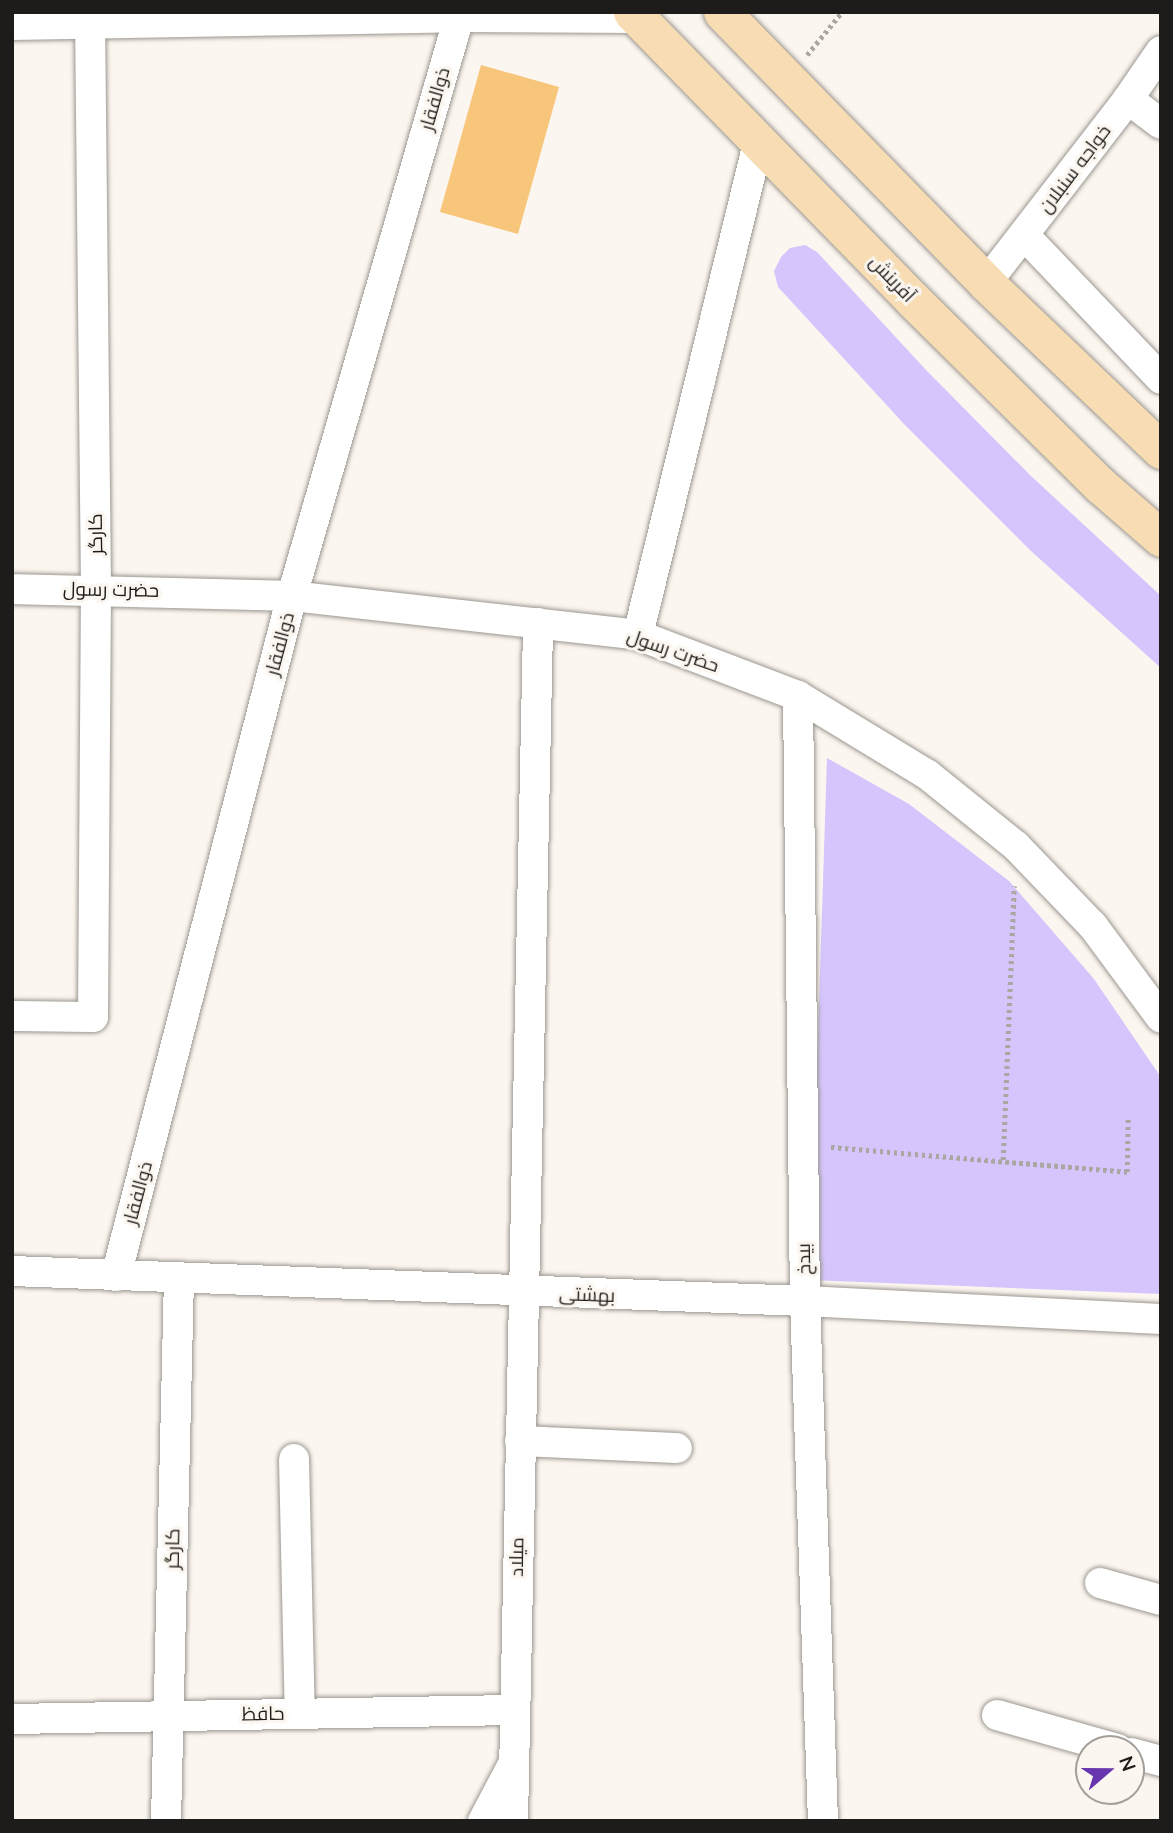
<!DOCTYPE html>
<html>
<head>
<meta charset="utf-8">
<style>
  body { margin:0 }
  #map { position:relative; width:1173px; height:1833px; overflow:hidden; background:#fbf6ef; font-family:Mulish,Cairo,sans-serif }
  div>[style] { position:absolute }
  .green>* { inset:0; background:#d5c5fc }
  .building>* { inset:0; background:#f8c67a }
  .path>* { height:4.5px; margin-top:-2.25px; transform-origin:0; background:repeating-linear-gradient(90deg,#aaa6a1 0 3.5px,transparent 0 7px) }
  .roads { filter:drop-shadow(0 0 2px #9b9790) drop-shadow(0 0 2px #9b9790) }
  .minor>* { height:30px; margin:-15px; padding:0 15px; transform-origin:15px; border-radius:15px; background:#fff }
  .major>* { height:37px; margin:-18.5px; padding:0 18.5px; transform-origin:18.5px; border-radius:18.5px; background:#f7dcb4 }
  span { translate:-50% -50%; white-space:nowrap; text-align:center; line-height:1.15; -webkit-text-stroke:6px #fbf6ef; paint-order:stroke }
  .street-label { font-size:19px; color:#1e1c1a }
  .frame { position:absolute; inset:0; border:14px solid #1e1c1a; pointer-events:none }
  .north { position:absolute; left:1075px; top:1735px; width:70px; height:70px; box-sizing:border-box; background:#fbf6ef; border:2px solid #a39f9a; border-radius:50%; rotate:70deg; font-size:19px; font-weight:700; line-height:28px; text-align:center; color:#1e1c1a }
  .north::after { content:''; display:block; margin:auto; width:24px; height:32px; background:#6735ad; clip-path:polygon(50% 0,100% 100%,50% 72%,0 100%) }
</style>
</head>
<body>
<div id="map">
  <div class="green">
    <i style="clip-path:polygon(805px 245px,817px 252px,927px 371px,1031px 476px,1161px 596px,1161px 668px,1031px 551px,904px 424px,778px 287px,774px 271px,781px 257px,790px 248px)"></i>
    <i style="clip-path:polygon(827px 758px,909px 804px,1009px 881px,1094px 979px,1158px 1073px,1161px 1077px,1161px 1294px,810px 1280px)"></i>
  </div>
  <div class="building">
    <i style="clip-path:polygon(481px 65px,559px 87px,518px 234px,440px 212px)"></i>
  </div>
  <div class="path">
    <i style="left:807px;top:55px;width:55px;rotate:-50.9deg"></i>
    <i style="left:831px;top:1147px;width:297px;rotate:4.8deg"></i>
    <i style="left:1127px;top:1172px;width:56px;rotate:-89deg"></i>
    <i style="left:1003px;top:1160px;width:274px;rotate:-87.7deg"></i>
  </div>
  <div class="roads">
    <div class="minor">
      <i style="left:12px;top:25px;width:447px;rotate:-1deg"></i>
      <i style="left:459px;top:17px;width:179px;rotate:0.3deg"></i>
      <i style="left:1128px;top:99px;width:41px;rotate:37.1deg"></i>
      <i style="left:1025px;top:236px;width:197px;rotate:46.4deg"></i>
      <i style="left:986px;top:283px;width:232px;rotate:-52.3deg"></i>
      <i style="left:1128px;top:99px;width:58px;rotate:-55.5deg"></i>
      <i style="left:12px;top:589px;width:280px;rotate:1.4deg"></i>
      <i style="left:292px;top:596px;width:348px;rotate:6.4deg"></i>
      <i style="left:638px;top:635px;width:171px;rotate:20.9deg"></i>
      <i style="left:798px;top:696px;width:152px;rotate:31.3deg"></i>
      <i style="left:928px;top:775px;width:113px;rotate:38.9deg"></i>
      <i style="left:1016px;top:846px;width:111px;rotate:46.1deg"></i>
      <i style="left:1093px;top:926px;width:114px;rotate:53.5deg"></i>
      <i style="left:638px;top:635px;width:506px;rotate:-76.29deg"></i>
      <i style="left:798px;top:696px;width:605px;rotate:89.34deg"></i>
      <i style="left:805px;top:1301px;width:520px;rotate:88.02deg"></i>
      <i style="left:12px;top:1016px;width:81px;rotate:0.7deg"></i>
      <i style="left:93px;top:1017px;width:428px;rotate:-89.6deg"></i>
      <i style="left:96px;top:589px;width:577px;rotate:-90.6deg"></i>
      <i style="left:12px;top:1271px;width:794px;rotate:2.17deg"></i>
      <i style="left:805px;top:1301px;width:356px;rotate:2.9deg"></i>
      <i style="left:116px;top:1276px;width:702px;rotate:-75.49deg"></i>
      <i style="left:292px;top:596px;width:603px;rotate:-73.91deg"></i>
      <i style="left:520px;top:1441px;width:157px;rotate:2.6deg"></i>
      <i style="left:294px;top:1459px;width:255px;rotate:88.7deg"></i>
      <i style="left:1100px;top:1583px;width:63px;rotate:15.6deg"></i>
      <i style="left:997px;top:1715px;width:125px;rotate:15.8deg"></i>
      <i style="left:12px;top:1719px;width:502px;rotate:-1.03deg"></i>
      <i style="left:1131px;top:1753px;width:31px;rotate:15deg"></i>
      <i style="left:166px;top:1821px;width:543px;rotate:-88.63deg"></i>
      <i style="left:483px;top:1821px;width:60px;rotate:-62.2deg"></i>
      <i style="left:513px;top:1821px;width:1198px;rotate:-88.8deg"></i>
    </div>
    <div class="major">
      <i style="left:632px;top:12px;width:404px;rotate:45.7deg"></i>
      <i style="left:914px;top:301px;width:262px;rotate:44.7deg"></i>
      <i style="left:1100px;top:485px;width:81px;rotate:41deg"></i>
      <i style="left:722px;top:12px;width:378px;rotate:45.7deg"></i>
      <i style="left:986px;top:283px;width:242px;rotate:43.7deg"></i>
    </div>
  </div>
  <div class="street-label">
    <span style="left:435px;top:99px;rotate:-74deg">ذوالفقار</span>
    <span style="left:1075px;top:169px;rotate:-53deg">خواجه سنبلان</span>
    <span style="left:892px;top:279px;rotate:46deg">آفرینش</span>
    <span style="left:96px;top:534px;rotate:-91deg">کارگر</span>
    <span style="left:111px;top:590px;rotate:1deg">حضرت رسول</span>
    <span style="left:280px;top:644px;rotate:-75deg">ذوالفقار</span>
    <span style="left:673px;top:651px;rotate:19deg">حضرت رسول</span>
    <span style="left:138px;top:1193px;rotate:-75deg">ذوالفقار</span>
    <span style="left:804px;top:1259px;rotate:-91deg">بیدخ</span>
    <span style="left:587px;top:1295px;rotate:2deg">بهشتی</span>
    <span style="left:173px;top:1549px;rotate:-89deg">کارگر</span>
    <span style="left:517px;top:1557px;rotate:-89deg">میلاد</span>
    <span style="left:263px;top:1714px;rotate:-1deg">حافظ</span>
  </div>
  <div class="frame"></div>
  <div class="north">N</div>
</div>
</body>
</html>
